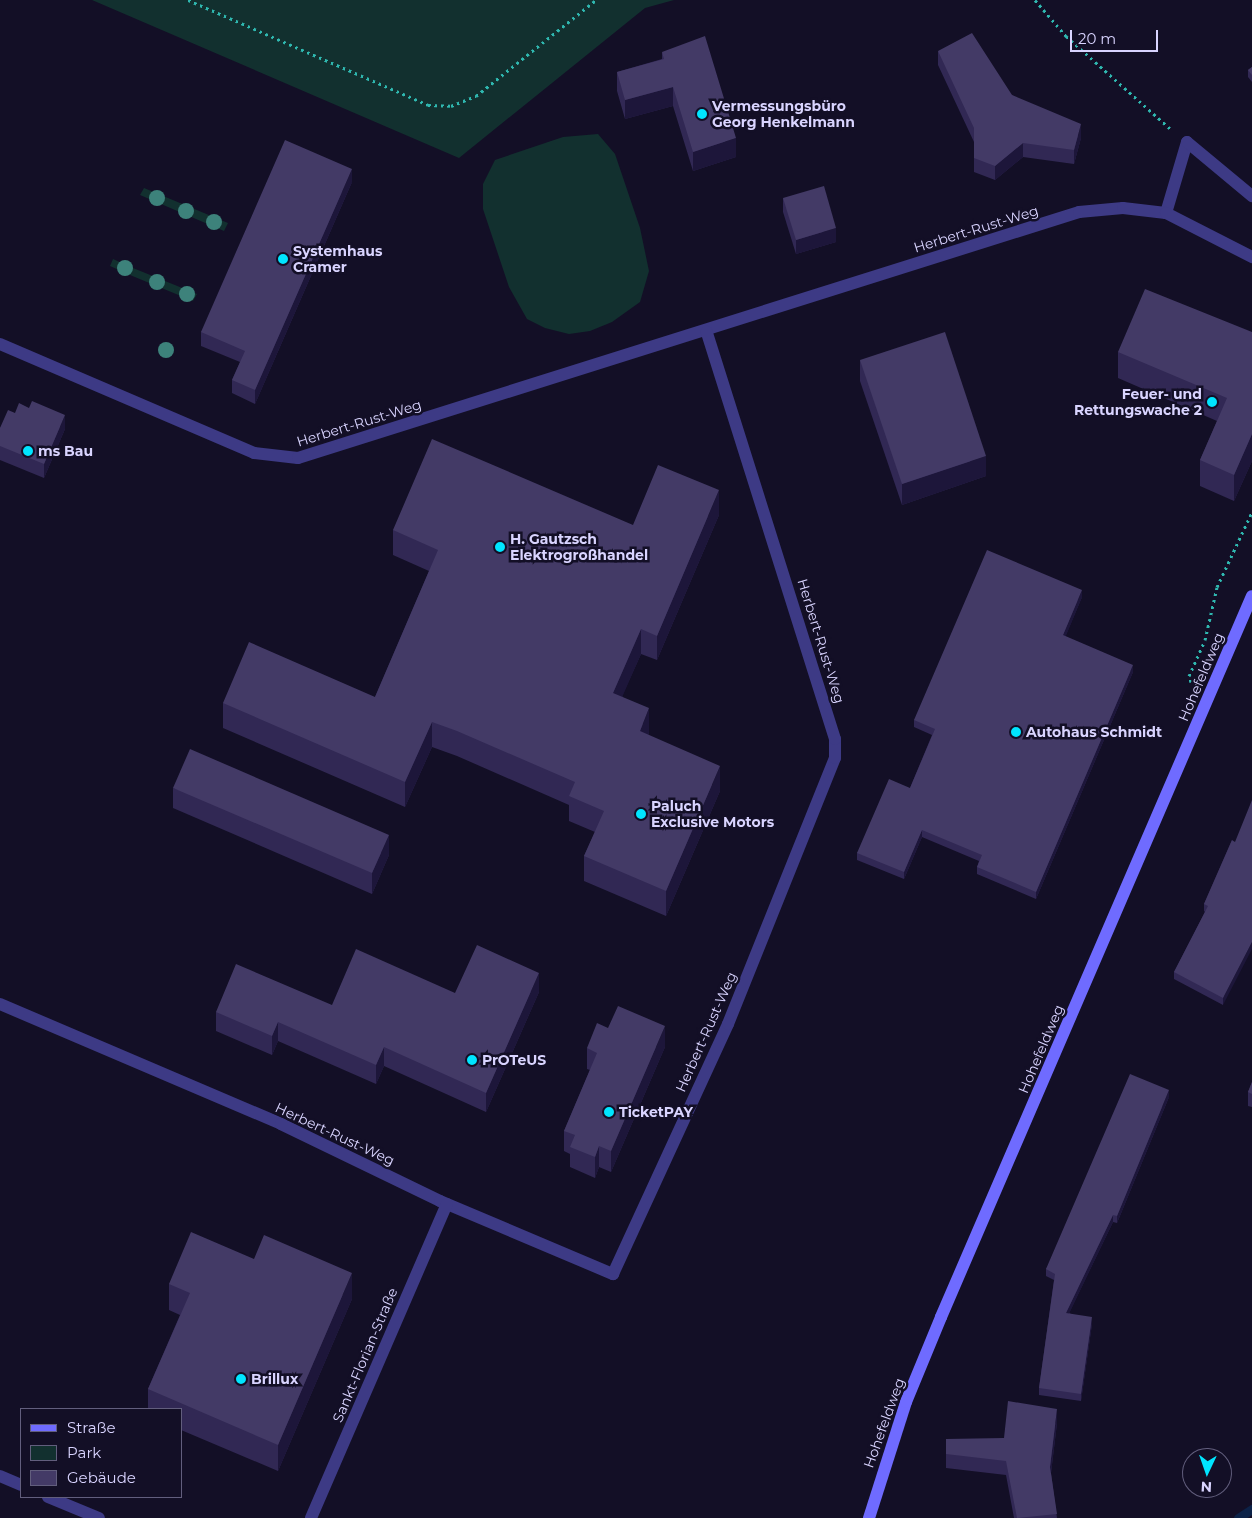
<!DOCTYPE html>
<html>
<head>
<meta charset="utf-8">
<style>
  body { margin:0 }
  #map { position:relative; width:1252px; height:1518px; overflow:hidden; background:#130f26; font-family:Montserrat,sans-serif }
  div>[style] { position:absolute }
  .green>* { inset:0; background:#12302f }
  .stream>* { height:9px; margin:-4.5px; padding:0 4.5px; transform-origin:4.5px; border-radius:4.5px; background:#0c2248 }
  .path>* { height:3px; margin-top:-1.5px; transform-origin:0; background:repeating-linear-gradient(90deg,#2fb8b0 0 2.5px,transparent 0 6.5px) }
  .service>* { height:12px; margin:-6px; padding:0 6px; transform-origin:6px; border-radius:6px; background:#3d3a85 }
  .minor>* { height:12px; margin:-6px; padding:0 6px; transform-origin:6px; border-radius:6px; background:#3d3a85 }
  .secondary>* { height:12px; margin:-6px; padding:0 6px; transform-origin:6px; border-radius:6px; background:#6f6bff }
  .trees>* { width:16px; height:16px; margin:-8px; border-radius:50%; background:#3d827b }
  .wall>* { inset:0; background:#312854 }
  .shaded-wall>* { inset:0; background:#1d163a }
  .building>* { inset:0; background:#433a66 }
  .dots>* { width:14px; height:14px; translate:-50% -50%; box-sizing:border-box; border:2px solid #130f26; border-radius:50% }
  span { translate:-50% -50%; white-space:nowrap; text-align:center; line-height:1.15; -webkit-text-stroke:5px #130f26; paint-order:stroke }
  .poi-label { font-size:14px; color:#d9d4ff; font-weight:700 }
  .left { translate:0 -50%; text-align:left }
  .right { translate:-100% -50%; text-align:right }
  .street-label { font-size:14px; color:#d9d4ff }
  .legend { position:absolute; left:20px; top:1408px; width:162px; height:90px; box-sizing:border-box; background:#130f26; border:1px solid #625e7d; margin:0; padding:6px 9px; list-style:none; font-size:15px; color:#d9d4ff }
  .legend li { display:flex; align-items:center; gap:10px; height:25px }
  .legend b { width:25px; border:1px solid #625e7d }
  .north { position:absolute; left:1182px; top:1448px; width:50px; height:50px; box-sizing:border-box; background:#130f26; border:1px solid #625e7d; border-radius:50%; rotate:183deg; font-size:14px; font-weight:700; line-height:20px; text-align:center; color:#d9d4ff }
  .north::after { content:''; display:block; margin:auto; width:18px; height:22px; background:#00e5ff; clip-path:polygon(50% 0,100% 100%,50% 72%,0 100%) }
  .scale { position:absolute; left:1070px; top:30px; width:88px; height:22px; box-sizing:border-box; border:2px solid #d9d4ff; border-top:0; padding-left:6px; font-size:15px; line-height:18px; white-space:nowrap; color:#d9d4ff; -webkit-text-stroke:4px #130f26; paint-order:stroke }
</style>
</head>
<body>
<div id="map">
  <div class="green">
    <i style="clip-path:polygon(92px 0,674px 0,645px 8px,459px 158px)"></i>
    <i style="clip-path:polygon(598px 134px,615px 154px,640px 228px,649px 271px,640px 302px,612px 322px,590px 331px,569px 334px,545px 328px,527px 319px,509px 287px,483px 209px,483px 184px,495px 160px,563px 137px)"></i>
    <i style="clip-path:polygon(144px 188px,228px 223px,224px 231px,140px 195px)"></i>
    <i style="clip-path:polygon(113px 259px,133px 268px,197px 294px,193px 301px,130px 275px,110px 266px)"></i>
  </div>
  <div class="stream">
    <i style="left:1238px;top:1518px;width:17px;rotate:-33deg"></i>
  </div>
  <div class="path">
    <i style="left:188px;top:0;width:262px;rotate:23.6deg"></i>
    <i style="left:428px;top:105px;width:23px;rotate:2deg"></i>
    <i style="left:451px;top:106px;width:27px;rotate:-22deg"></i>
    <i style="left:476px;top:96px;width:154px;rotate:-38.7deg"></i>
    <i style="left:1035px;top:0;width:48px;rotate:49.3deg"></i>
    <i style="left:1066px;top:36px;width:142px;rotate:41.6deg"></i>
    <i style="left:1191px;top:682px;width:6px;rotate:-108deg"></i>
    <i style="left:1189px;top:676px;width:39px;rotate:-66deg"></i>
    <i style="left:1205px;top:640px;width:54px;rotate:-77.2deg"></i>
    <i style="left:1217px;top:587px;width:83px;rotate:-65deg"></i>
  </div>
  <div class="service">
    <i style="left:1166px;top:213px;width:74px;rotate:-73.5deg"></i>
    <i style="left:1187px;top:142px;width:85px;rotate:39.7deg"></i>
  </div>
  <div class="minor">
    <i style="left:0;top:344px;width:276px;rotate:23.2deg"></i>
    <i style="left:254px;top:453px;width:44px;rotate:6.5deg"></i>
    <i style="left:298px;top:458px;width:819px;rotate:-17.48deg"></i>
    <i style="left:1079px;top:212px;width:44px;rotate:-5.2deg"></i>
    <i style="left:1123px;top:208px;width:43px;rotate:6.6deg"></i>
    <i style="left:1166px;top:213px;width:97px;rotate:27.1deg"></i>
    <i style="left:0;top:1004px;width:306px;rotate:23.1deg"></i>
    <i style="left:281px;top:1124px;width:177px;rotate:25.8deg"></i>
    <i style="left:440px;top:1201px;width:188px;rotate:22.9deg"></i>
    <i style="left:613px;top:1274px;width:275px;rotate:-65.3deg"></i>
    <i style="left:728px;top:1024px;width:287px;rotate:-68.1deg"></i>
    <i style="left:835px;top:758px;width:19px;rotate:-90deg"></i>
    <i style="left:835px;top:739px;width:427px;rotate:-107.5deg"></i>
    <i style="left:0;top:1476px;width:23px;rotate:23deg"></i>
    <i style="left:48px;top:1497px;width:55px;rotate:22.4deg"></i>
    <i style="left:311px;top:1518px;width:342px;rotate:-66.6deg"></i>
  </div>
  <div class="secondary">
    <i style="left:869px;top:1518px;width:122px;rotate:-72.3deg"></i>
    <i style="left:906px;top:1402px;width:92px;rotate:-67.6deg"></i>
    <i style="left:941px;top:1317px;width:785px;rotate:-66.67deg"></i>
  </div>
  <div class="trees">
    <i style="left:157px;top:198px"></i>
    <i style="left:186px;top:211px"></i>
    <i style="left:214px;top:222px"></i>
    <i style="left:125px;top:268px"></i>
    <i style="left:157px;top:282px"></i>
    <i style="left:187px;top:294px"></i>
    <i style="left:166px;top:350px"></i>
  </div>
  <div class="wall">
    <i style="clip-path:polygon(938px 51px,1012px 95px,1081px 138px,1074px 164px,1023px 157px,995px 180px,974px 172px,974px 142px,938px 65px)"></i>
    <i style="clip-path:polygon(662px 52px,736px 157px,693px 171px,673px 106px,625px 119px,617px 91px,617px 72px,662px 59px)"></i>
    <i style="clip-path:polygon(1252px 67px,1252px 82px,1248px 77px,1248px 70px)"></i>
    <i style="clip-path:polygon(352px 182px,255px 404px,232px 393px,232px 380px,240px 362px,201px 346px,201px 332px)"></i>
    <i style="clip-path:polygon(783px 198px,836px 242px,796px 254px,783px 212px)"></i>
    <i style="clip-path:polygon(1252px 332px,1252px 461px,1234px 501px,1200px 486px,1200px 460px,1217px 421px,1118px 378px,1118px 352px)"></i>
    <i style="clip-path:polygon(860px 360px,986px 476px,902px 505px,860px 381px)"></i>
    <i style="clip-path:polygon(15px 413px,65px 429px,44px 478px,0 460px,0 428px)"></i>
    <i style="clip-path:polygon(719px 515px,657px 660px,641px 654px,622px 696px,649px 733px,648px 735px,720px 791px,666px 916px,584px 881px,584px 856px,595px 832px,569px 821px,569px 805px,457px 756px,432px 747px,405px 807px,223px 728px,223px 703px,375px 697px,429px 571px,393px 555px,393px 530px,633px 525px)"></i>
    <i style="clip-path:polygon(1082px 597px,1065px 637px,1133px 672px,1036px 899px,977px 874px,977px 867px,979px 861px,922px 837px,904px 879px,857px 860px,857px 853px,910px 788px,932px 735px,914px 727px,914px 720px)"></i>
    <i style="clip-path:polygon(173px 788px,389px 855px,372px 894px,173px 808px)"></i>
    <i style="clip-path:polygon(1232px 840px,1223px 1005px,1174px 979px,1174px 972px,1205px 912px,1204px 911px,1204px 904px)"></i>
    <i style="clip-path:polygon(539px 992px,486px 1112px,384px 1066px,376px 1084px,278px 1041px,272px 1055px,216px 1031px,216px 1012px,332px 1005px,455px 993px)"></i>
    <i style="clip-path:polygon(665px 1047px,611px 1172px,599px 1167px,595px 1178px,570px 1167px,570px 1154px,564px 1151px,564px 1131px,590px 1070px,587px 1069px,587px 1048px)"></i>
    <i style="clip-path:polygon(1252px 1082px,1252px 1107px,1248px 1106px,1248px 1092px)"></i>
    <i style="clip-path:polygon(1169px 1097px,1117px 1223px,1113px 1222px,1069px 1313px,1092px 1324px,1081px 1401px,1039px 1395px,1039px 1388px,1054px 1280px,1046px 1276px,1046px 1269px)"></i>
    <i style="clip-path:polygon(254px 1259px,352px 1299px,278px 1471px,181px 1430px,181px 1409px,148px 1409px,148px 1389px,180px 1315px,169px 1310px,169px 1284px)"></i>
    <i style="clip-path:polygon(1057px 1423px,1051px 1473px,1057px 1518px,1014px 1518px,1006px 1475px,946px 1468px,946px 1454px,1004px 1438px)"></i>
  </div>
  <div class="shaded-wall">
    <i style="clip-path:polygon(673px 87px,673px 106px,625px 119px,625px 100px)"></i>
    <i style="clip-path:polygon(1081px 124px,1081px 138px,1074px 164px,1074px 150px)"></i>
    <i style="clip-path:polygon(736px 138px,736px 157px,693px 171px,693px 152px)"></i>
    <i style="clip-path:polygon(1023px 143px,1023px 157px,995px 180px,995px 166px)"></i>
    <i style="clip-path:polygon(352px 169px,352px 182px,255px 404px,255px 390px)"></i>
    <i style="clip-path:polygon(836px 228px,836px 242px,796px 254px,796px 240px)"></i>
    <i style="clip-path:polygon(65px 415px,65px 429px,44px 478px,44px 464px)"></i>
    <i style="clip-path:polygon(1252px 434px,1252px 461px,1234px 501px,1234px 475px)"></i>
    <i style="clip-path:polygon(986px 456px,986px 476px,902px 505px,902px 484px)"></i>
    <i style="clip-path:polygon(719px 490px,719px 515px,657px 660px,657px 636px)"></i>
    <i style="clip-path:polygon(1082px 590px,1082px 597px,1063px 643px,1063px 635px)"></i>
    <i style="clip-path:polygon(641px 629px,641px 654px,613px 718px,613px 693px)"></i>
    <i style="clip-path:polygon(1133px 665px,1133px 672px,1036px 899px,1036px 892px)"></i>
    <i style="clip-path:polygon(649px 708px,649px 733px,640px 756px,640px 731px)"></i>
    <i style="clip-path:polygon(432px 722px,432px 747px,405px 807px,405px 782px)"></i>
    <i style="clip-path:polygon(720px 766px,720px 791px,666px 916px,666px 891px)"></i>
    <i style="clip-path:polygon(922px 830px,922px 837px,904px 879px,904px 872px)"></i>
    <i style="clip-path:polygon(389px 835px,389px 855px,372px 894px,372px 873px)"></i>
    <i style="clip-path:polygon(1252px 942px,1252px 949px,1223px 1005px,1223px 998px)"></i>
    <i style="clip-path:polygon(539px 973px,539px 992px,486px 1112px,486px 1093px)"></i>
    <i style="clip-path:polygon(278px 1022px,278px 1041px,272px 1055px,272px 1036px)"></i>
    <i style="clip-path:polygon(665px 1026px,665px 1047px,611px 1172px,611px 1151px)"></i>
    <i style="clip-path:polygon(384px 1047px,384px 1066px,376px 1084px,376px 1065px)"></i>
    <i style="clip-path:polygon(1169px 1090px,1169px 1097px,1117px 1223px,1117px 1216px)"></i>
    <i style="clip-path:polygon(599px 1146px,599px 1167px,595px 1178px,595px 1157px)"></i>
    <i style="clip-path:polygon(1113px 1215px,1113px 1222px,1066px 1320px,1066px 1313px)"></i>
    <i style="clip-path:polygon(352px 1273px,352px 1299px,278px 1471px,278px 1445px)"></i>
    <i style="clip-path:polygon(1092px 1317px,1092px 1324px,1081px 1401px,1081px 1394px)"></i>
    <i style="clip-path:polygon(1057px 1409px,1057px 1423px,1050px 1481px,1050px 1467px)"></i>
  </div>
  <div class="building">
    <i style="clip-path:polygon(972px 33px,1012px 95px,1081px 124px,1074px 150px,1023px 143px,995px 166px,974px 158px,974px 128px,938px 51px)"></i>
    <i style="clip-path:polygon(705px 36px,736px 138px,693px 152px,673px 87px,625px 100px,617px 72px,664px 59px,662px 52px)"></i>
    <i style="clip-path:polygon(1252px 67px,1252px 75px,1248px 70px)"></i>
    <i style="clip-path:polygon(285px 140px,352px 169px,255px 390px,232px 380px,245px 351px,201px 332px)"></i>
    <i style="clip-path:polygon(824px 186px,836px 228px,796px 240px,783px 198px)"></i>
    <i style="clip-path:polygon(1145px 289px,1252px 332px,1252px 434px,1234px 475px,1200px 460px,1227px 398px,1118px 352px)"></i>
    <i style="clip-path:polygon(945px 332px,986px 456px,902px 484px,860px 360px)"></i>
    <i style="clip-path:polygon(32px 401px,65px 415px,44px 464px,0 446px,0 428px,8px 410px,15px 413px,19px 403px,29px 408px)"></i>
    <i style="clip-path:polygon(432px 439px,633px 525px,658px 465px,719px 490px,657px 636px,641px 629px,613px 693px,649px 708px,640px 731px,720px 766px,666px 891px,584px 856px,604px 811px,569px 796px,575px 782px,457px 731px,432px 722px,405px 782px,223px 703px,249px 642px,375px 697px,438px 550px,393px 530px)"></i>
    <i style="clip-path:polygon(987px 550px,1082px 590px,1063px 635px,1133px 665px,1036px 892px,977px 867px,982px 855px,922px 830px,904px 872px,857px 853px,889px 779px,910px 788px,935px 729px,914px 720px)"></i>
    <i style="clip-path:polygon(190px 749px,389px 835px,372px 873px,173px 788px)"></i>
    <i style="clip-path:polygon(1252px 800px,1252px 942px,1223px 998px,1174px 972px,1208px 906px,1204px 904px,1232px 840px,1235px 842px)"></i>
    <i style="clip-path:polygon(477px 945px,539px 973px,486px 1093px,384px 1047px,376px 1065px,278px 1022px,272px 1036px,216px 1012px,236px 964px,332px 1005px,356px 949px,455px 993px)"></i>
    <i style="clip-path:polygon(618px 1006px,665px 1026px,611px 1151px,599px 1146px,595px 1157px,570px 1147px,575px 1135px,564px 1131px,597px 1053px,587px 1048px,597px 1023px,608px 1028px)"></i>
    <i style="clip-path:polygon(1130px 1074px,1169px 1090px,1117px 1216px,1113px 1215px,1066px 1313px,1092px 1317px,1081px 1394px,1039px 1388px,1055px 1274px,1046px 1269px)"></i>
    <i style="clip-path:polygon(1252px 1082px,1252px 1094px,1248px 1092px)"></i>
    <i style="clip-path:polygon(191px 1232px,254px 1259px,264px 1235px,352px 1273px,278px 1445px,148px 1389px,190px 1293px,169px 1284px)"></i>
    <i style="clip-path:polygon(1008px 1401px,1057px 1409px,1050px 1467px,1057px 1514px,1017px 1518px,1006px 1461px,946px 1454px,946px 1439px,1004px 1438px)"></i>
  </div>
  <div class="dots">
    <i style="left:702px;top:114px;background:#00e5ff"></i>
    <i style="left:283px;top:259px;background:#00e5ff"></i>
    <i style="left:1212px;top:402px;background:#00e5ff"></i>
    <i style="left:28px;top:451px;background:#00e5ff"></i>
    <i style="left:500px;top:547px;background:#00e5ff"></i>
    <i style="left:1016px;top:732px;background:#00e5ff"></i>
    <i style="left:641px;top:814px;background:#00e5ff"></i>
    <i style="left:472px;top:1060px;background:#00e5ff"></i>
    <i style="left:609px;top:1112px;background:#00e5ff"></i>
    <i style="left:241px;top:1379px;background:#00e5ff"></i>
  </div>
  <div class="poi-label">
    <span class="left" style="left:712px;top:114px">Vermessungsbüro<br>Georg Henkelmann</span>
    <span class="left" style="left:293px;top:259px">Systemhaus<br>Cramer</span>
    <span class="right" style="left:1202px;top:402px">Feuer- und<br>Rettungswache 2</span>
    <span class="left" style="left:38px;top:451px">ms Bau</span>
    <span class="left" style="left:510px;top:547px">H. Gautzsch<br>Elektrogroßhandel</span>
    <span class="left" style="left:1026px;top:732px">Autohaus Schmidt</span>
    <span class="left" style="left:651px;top:814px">Paluch<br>Exclusive Motors</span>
    <span class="left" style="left:482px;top:1060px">PrOTeUS</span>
    <span class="left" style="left:619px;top:1112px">TicketPAY</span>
    <span class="left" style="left:251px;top:1379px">Brillux</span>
  </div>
  <div class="street-label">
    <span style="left:976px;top:229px;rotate:-17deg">Herbert-Rust-Weg</span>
    <span style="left:359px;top:423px;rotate:-17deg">Herbert-Rust-Weg</span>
    <span style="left:821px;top:641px;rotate:73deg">Herbert-Rust-Weg</span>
    <span style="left:1201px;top:677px;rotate:-67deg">Hohefeldweg</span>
    <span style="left:706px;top:1032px;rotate:-66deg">Herbert-Rust-Weg</span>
    <span style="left:1041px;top:1049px;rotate:-67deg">Hohefeldweg</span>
    <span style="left:335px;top:1134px;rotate:25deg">Herbert-Rust-Weg</span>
    <span style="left:365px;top:1355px;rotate:-67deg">Sankt-Florian-Straße</span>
    <span style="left:884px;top:1423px;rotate:-70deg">Hohefeldweg</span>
  </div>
  <ul class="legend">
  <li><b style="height:6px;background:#6f6bff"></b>Straße</li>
  <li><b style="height:14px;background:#12302f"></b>Park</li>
  <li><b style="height:14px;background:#433a66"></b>Gebäude</li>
  </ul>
  <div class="north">N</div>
  <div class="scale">20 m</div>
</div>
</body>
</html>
